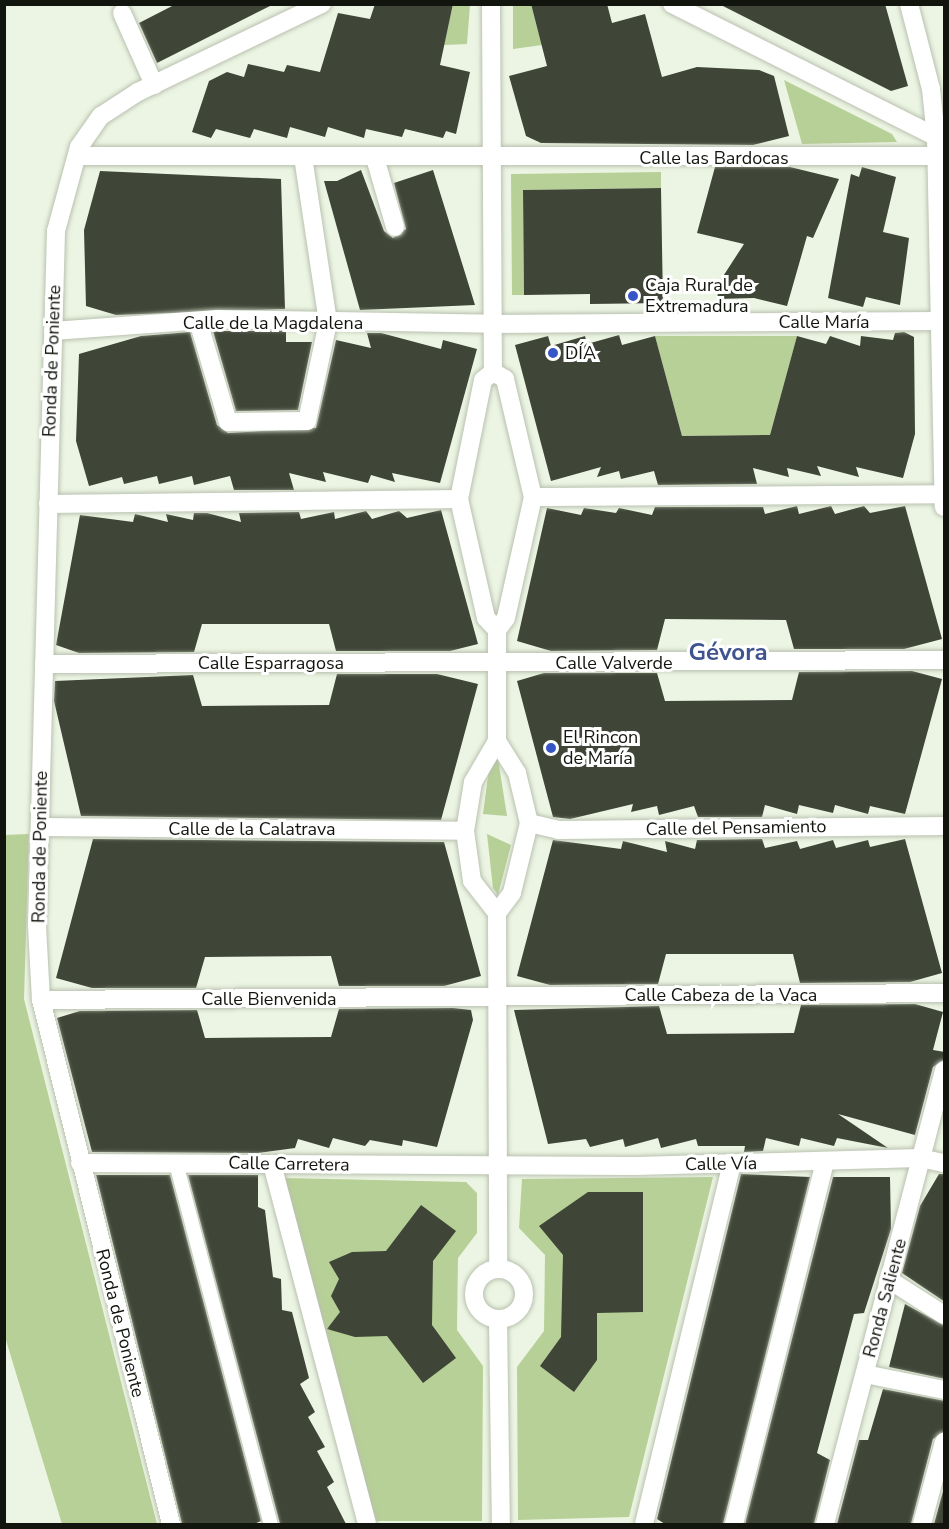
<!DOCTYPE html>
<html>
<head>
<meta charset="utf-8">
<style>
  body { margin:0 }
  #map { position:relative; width:949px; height:1529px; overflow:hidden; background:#ecf5e3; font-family:"Nunito Sans",sans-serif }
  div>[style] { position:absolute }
  .green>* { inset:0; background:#b7d097 }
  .building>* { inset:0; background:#3f4537 }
  .roads { filter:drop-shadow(0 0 2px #b9c1af) drop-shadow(0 0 2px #b9c1af) }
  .pedestrian>* { height:14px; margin:-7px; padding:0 7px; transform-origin:7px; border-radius:7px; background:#fff }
  .minor>* { height:18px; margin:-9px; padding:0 9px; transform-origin:9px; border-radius:9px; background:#fff }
  .minor>.ring { margin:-9px; padding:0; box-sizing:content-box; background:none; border:18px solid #fff; border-radius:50% }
  .dots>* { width:16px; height:16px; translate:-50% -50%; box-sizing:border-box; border:3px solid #fff; border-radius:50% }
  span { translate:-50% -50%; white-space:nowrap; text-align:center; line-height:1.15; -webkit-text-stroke:6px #fff; paint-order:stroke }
  .street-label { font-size:18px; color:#12150e }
  .poi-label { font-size:18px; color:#12150e }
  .left { translate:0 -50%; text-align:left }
  .district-label { font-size:24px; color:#3f548f; font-weight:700 }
  .frame { position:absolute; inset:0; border:6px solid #12150e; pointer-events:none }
</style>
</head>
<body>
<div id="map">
  <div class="green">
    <i style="clip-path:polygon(453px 5px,470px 5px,467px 44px,444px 45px)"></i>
    <i style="clip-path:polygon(513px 5px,531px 5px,542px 45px,513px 49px)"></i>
    <i style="clip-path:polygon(784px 80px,892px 134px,897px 142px,802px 144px)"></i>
    <i style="clip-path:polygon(661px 172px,661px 188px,523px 190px,524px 295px,512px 295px,511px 174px)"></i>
    <i style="clip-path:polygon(655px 336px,797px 336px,770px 435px,682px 436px)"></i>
    <i style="clip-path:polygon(498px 759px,507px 816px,483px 814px,489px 769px)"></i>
    <i style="clip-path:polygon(29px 834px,24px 999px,157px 1524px,62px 1524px,5px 1337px,4px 835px)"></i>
    <i style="clip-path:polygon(487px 834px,511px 845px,498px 895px,493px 888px)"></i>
    <i style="clip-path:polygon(713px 1177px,629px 1517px,518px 1520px,517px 1367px,544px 1331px,545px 1255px,519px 1228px,522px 1179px)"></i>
    <i style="clip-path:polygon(284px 1178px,466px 1182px,477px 1193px,477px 1233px,458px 1258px,457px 1330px,483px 1366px,482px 1521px,370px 1521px)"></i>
  </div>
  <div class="building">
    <i style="clip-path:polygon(176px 4px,274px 4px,157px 63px,139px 23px)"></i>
    <i style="clip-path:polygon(375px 4px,453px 4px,440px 65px,470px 72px,456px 134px,446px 131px,443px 138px,405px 129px,402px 137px,366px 129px,364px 138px,328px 127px,325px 137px,290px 127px,287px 138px,254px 129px,250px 138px,216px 129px,211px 138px,192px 132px,209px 81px,227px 72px,244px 77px,248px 64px,284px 72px,287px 65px,320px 72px,338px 13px,370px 19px)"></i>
    <i style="clip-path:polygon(531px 4px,607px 4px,612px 23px,645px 14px,662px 77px,697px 67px,759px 70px,774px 76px,789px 136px,753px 145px,541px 143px,526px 136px,509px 76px,547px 66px)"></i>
    <i style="clip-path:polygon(719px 4px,885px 4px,908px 86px,891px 91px)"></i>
    <i style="clip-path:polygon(715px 167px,790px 167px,839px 179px,813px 238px,807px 236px,787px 306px,754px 298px,717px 299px,720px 281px,744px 244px,697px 233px)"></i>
    <i style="clip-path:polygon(862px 167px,896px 177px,883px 232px,909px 238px,900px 305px,866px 297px,863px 307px,828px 298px,851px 174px,859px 177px)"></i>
    <i style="clip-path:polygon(361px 170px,384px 231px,393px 238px,406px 229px,394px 183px,433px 170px,475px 305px,360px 310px,324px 181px,337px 181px)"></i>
    <i style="clip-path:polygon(100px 171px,281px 179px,285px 309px,116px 315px,86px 306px,84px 230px)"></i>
    <i style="clip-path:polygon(661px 188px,663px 303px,590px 304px,590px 294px,524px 295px,523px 190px)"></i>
    <i style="clip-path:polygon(213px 331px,286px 331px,286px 342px,312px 342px,298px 410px,236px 411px)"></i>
    <i style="clip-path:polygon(190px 332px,217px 425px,228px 433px,316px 428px,336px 340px,371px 348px,367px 333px,381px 333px,441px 349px,443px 340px,477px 349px,440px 483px,392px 473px,395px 482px,371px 475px,368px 483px,323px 472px,326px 482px,289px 473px,294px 490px,234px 490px,230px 476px,194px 485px,192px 476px,159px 484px,157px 476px,124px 484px,122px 477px,89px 486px,76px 441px,79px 354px,141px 336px)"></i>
    <i style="clip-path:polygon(904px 332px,914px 337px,915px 434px,903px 478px,856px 467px,859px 477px,817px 466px,821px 476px,787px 468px,789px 477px,753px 468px,757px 484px,658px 485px,654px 471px,621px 479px,619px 471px,597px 477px,601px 467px,551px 481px,515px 345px,548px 336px,551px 346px,585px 336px,587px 344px,619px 335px,622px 345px,655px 336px,682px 436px,770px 435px,797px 336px,826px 344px,830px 336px,860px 346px,861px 336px,893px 340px,895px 333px)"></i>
    <i style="clip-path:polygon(797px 506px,799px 514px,831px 506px,835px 514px,864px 506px,870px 513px,905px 506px,942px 639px,904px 649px,794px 649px,786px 620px,665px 619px,657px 650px,551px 651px,517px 641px,547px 508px,581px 515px,584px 508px,616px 513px,619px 508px,652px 515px,655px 507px,763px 507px,765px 514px)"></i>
    <i style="clip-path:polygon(441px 510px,478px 644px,450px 651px,336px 651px,329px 624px,202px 624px,194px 652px,79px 653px,56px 645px,80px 515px,133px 522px,135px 514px,168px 522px,166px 514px,193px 520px,194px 513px,207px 513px,241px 522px,239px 513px,299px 512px,301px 519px,334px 512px,335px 519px,366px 511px,372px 519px,399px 511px,407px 518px)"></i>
    <i style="clip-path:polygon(912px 671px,942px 679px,905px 814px,870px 806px,868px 814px,835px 805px,833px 813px,799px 805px,797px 814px,765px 805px,762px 817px,698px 817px,694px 806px,659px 815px,657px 806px,631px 812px,633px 804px,570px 819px,553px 817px,517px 681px,544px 673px,657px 673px,665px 701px,792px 700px,799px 672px)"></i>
    <i style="clip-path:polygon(337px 674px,437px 674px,478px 684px,441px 820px,81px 816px,54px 701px,55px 681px,193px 675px,202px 706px,329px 705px)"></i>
    <i style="clip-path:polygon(93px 839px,444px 842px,481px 976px,444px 986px,339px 986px,331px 956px,205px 957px,196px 988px,92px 988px,56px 978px)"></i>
    <i style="clip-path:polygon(762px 839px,765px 848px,797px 841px,800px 849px,833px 840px,836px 848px,868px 840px,870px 847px,905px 839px,942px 973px,910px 982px,800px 983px,793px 954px,666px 954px,658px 984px,550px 985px,517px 976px,553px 840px,621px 849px,623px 841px,667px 852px,665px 841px,695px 849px,697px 840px)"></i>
    <i style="clip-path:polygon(915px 1004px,943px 1012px,933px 1050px,945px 1052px,945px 1059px,933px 1067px,915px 1135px,838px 1114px,888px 1148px,837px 1138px,834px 1146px,801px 1138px,799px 1146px,766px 1138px,763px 1151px,744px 1152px,745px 1146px,698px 1146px,696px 1139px,661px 1148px,658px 1138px,625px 1147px,623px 1139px,590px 1147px,586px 1139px,548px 1144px,514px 1010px,659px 1006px,667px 1034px,794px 1033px,801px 1005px)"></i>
    <i style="clip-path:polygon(453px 1008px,471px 1010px,473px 1020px,437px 1147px,403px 1140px,402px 1146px,370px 1140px,365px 1146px,333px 1138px,329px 1148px,298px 1139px,295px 1148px,258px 1153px,92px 1152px,57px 1018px,80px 1011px,197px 1010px,205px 1038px,331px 1037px,339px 1009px)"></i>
    <i style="clip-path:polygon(741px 1174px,810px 1177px,723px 1524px,665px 1524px,657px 1519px)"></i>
    <i style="clip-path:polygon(939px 1174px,945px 1174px,945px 1302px,902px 1273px,920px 1206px)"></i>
    <i style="clip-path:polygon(96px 1175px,170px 1175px,261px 1521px,254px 1524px,182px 1524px)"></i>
    <i style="clip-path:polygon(188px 1175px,258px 1175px,258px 1207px,265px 1210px,273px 1277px,281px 1279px,282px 1310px,292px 1312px,309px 1378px,300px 1384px,315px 1412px,308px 1417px,325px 1447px,317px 1451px,334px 1482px,327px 1487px,346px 1524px,280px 1524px)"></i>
    <i style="clip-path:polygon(833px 1177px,890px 1177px,891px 1229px,864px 1313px,854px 1314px,817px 1453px,830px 1460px,814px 1524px,745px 1524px)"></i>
    <i style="clip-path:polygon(588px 1192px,643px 1192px,643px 1312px,597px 1313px,597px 1360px,574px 1392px,540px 1366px,561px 1337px,563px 1255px,539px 1226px)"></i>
    <i style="clip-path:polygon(421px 1205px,456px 1231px,433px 1261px,432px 1325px,456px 1358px,423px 1383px,387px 1336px,355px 1337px,327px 1329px,340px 1312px,331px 1296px,339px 1279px,329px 1262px,352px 1252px,386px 1251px)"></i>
    <i style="clip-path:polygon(905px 1304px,945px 1326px,945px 1379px,889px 1367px)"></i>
    <i style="clip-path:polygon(883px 1389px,945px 1401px,945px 1431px,933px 1439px,911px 1524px,837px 1524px,859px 1440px,868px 1440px)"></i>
    <i style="clip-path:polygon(945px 1484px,945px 1524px,934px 1524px)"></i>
  </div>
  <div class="roads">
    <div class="pedestrian">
      <i style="left:176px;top:1163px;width:373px;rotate:75.3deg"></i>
    </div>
    <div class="minor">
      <i style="left:491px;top:4px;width:368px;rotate:89.7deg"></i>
      <i style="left:672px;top:4px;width:296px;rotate:26.7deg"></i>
      <i style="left:909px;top:4px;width:88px;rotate:75.5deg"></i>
      <i style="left:931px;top:89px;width:48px;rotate:84.1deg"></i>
      <i style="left:936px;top:137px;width:370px;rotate:88.8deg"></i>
      <i style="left:122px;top:13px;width:79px;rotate:66deg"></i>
      <i style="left:77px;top:156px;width:859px"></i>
      <i style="left:375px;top:158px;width:72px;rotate:73.8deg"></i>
      <i style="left:198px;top:321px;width:105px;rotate:73.5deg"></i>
      <i style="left:228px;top:422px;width:79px;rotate:-0.7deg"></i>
      <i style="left:307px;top:421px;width:101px;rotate:-78deg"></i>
      <i style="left:328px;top:322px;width:167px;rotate:-98.6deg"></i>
      <i style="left:53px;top:331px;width:165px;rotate:-4.2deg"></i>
      <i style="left:218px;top:319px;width:275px;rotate:1deg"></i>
      <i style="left:493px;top:324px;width:446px;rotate:-0.4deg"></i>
      <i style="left:493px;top:372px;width:14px;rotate:30deg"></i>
      <i style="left:505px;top:379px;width:121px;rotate:76.7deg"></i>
      <i style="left:533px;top:497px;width:124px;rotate:102.6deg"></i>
      <i style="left:506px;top:618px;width:15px;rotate:127deg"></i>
      <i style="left:493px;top:372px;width:13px;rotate:141deg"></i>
      <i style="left:483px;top:380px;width:121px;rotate:101.4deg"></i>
      <i style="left:459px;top:499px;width:122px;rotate:77.2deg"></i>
      <i style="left:486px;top:618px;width:16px;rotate:47deg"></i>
      <i style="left:533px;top:497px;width:411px;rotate:-0.4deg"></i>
      <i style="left:48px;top:504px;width:411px;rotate:-0.7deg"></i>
      <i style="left:497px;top:630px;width:111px;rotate:90deg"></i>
      <i style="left:497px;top:741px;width:38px;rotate:58deg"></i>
      <i style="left:517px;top:773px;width:51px;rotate:76.5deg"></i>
      <i style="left:529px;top:823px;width:72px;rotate:103.7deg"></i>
      <i style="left:512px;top:893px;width:25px;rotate:127deg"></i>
      <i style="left:497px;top:913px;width:356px;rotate:89.8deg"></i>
      <i style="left:44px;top:664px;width:900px;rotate:-0.25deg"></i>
      <i style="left:497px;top:741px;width:48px;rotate:120.3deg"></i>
      <i style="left:473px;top:782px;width:50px;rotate:99.3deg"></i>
      <i style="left:465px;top:831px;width:50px;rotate:82deg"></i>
      <i style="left:472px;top:881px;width:41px;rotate:52deg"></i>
      <i style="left:529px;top:823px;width:31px;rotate:13deg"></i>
      <i style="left:559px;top:830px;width:385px;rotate:-0.6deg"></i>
      <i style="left:40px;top:827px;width:425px;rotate:0.5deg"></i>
      <i style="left:41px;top:1000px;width:903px;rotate:-0.44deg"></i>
      <i style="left:80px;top:1163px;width:556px;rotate:0.31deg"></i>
      <i style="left:636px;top:1166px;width:284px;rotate:-1.6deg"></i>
      <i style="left:920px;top:1158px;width:25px;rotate:12deg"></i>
      <i style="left:272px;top:1164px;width:372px;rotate:75.2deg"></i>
      <i class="ring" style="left:474px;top:1269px;width:32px;height:32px"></i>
      <i style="left:891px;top:1281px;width:63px;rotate:32.7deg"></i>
      <i style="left:498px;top:1319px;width:205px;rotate:89.2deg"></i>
      <i style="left:865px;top:1374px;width:81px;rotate:11.4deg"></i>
      <i style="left:171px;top:1524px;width:540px;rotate:-103.93deg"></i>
      <i style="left:41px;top:1000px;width:75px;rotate:-93.1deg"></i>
      <i style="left:37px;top:925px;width:694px;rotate:-88.43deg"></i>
      <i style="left:56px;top:231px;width:87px;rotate:-74.7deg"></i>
      <i style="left:79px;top:147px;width:38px;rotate:-55deg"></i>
      <i style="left:101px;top:116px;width:44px;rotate:-33deg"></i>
      <i style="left:138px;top:92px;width:204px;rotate:-25.6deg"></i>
      <i style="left:644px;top:1524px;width:371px;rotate:-76.3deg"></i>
      <i style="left:734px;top:1524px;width:373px;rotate:-75.9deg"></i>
      <i style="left:825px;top:1524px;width:469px;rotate:-75.3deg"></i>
      <i style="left:922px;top:1524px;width:85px;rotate:-75deg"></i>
    </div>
  </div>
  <div class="dots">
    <i style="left:633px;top:296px;background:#3656c7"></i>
    <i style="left:553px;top:353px;background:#3656c7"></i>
    <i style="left:551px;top:748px;background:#3656c7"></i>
  </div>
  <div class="street-label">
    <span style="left:714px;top:158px">Calle las Bardocas</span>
    <span style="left:824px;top:322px">Calle María</span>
    <span style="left:273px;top:323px">Calle de la Magdalena</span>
    <span style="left:52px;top:361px;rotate:-88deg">Ronda de Poniente</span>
    <span style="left:271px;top:663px">Calle Esparragosa</span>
    <span style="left:614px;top:663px">Calle Valverde</span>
    <span style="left:736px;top:828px;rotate:-1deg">Calle del Pensamiento</span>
    <span style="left:252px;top:829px">Calle de la Calatrava</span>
    <span style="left:40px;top:847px;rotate:-89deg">Ronda de Poniente</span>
    <span style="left:721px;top:995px">Calle Cabeza de la Vaca</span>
    <span style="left:269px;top:999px">Calle Bienvenida</span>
    <span style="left:289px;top:1164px;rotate:1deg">Calle Carretera</span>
    <span style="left:721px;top:1164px;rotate:-1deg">Calle Vía</span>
    <span style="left:885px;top:1298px;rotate:-75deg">Ronda Saliente</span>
    <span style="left:120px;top:1323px;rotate:76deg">Ronda de Poniente</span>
  </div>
  <div class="poi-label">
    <span class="left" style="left:645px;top:296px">Caja Rural de<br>Extremadura</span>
    <span class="left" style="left:565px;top:353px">DÍA</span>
    <span class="left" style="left:563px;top:748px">El Rincon<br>de María</span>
  </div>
  <div class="district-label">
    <span style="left:728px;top:653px">Gévora</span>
  </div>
  <div class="frame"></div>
</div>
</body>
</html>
